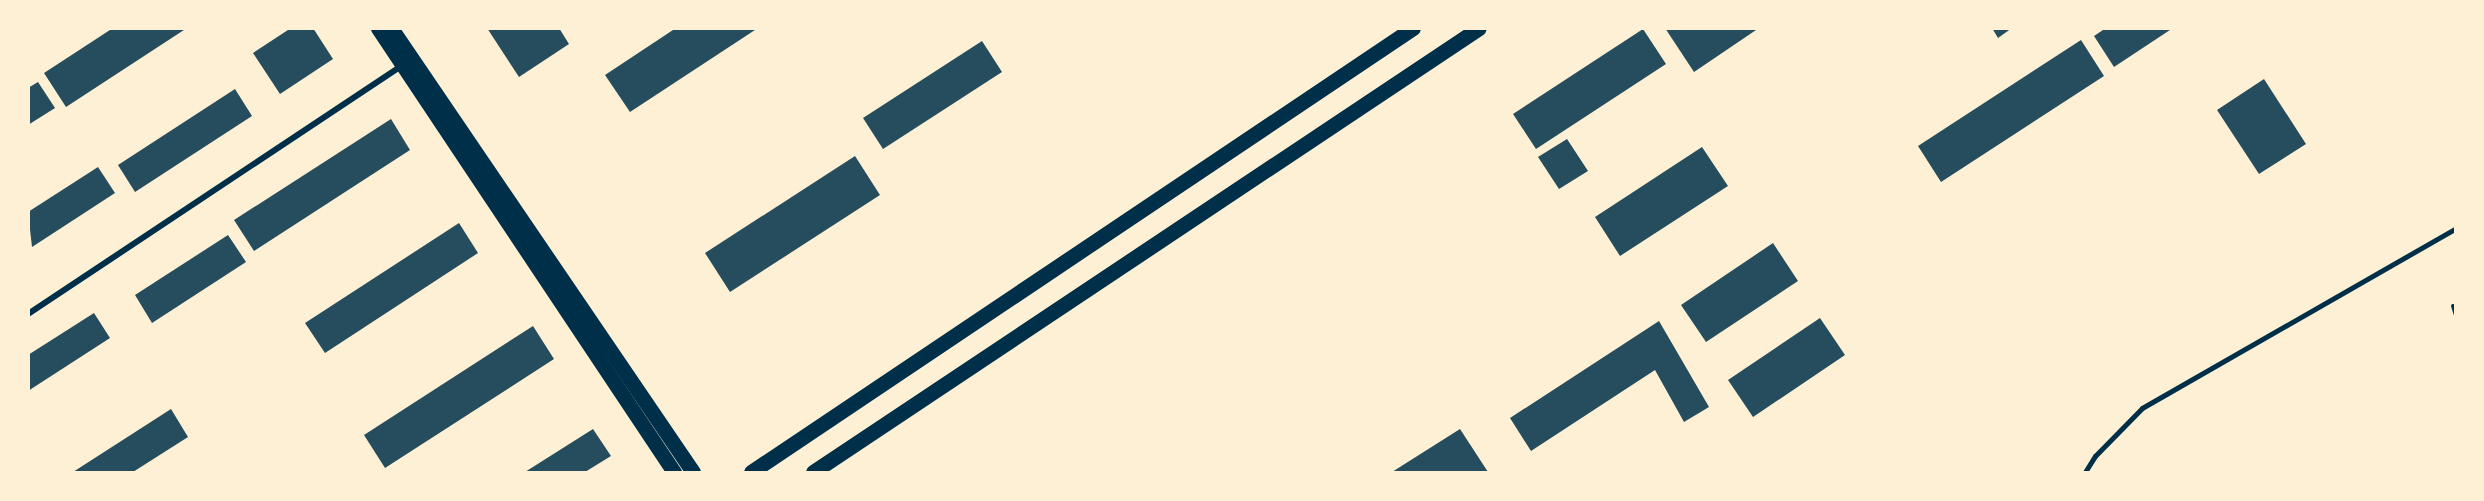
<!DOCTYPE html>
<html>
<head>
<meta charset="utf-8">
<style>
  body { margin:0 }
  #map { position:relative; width:2484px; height:501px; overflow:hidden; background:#fdf0d5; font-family:"DM Sans",sans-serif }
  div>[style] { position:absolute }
  .building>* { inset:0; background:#264d5e }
  .path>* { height:4px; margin:-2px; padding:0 2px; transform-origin:2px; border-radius:2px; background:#003049 }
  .pedestrian>* { height:5px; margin:-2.5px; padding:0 2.5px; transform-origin:2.5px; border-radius:2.5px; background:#003049 }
  .minor>* { height:6px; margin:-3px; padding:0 3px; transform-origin:3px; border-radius:3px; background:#003049 }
  .primary>* { height:15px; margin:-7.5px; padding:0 7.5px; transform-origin:7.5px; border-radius:7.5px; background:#003049 }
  span { translate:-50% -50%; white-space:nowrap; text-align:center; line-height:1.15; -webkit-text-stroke:5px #fdf0d5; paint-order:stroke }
  .frame { position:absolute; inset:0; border:30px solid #fdf0d5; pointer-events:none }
</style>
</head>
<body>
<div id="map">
  <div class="building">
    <i style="clip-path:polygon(113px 28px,187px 28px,66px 107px,44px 73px)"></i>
    <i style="clip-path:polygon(291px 28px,313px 28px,333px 59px,280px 94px,253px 53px)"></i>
    <i style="clip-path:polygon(487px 28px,559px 28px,569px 44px,519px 77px)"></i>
    <i style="clip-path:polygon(676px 28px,758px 28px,630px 112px,605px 75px)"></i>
    <i style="clip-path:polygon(1665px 28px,1759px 28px,1694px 72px)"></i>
    <i style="clip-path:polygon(1992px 28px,2012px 28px,1998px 38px)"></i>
    <i style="clip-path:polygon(2106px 28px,2173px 28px,2114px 67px,2094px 36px)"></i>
    <i style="clip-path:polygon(1643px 29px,1666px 64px,1536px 149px,1513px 114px)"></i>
    <i style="clip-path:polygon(2081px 40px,2104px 76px,1941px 182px,1918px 146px)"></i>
    <i style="clip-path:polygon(982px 41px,1002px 72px,883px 149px,863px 118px)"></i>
    <i style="clip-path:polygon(2264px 79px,2306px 144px,2259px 174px,2217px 110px)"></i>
    <i style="clip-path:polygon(38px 82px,55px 108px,28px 125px,28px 88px)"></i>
    <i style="clip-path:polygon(235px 89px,252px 116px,135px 192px,118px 165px)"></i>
    <i style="clip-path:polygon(391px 119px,410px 150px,254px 251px,234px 220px)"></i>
    <i style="clip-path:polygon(1567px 139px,1588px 171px,1559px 189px,1538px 157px)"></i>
    <i style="clip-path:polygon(1702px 147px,1728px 186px,1620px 256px,1595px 217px)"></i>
    <i style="clip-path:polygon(855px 156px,880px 195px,730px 292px,705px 253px)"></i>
    <i style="clip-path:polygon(98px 167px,115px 193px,32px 247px,28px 212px)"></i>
    <i style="clip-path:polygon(459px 223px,478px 253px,325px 353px,305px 323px)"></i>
    <i style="clip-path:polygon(228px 235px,246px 262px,152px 323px,135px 295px)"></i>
    <i style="clip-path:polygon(1773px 243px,1798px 281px,1706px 342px,1681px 305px)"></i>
    <i style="clip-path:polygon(94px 313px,110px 338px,28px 391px,28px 355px)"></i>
    <i style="clip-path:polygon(1820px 318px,1845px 355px,1753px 417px,1728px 380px)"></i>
    <i style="clip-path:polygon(1659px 321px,1709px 407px,1684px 422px,1655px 370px,1531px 451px,1510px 418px)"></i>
    <i style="clip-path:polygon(533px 326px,554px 359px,385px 468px,364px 435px)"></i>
    <i style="clip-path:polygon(171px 409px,188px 437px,133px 472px,73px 472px)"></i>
    <i style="clip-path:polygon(593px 429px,611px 456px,585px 472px,525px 472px)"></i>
    <i style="clip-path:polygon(1460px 429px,1488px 472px,1392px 472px)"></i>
  </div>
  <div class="path">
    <i style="left:2453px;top:306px;width:9px;rotate:72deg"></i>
  </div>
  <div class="pedestrian">
    <i style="left:2085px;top:472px;width:19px;rotate:-58deg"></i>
    <i style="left:2095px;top:456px;width:67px;rotate:-45.6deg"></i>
    <i style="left:2142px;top:408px;width:362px;rotate:-29.8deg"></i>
  </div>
  <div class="minor">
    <i style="left:28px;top:314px;width:450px;rotate:-33.6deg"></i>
  </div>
  <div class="primary">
    <i style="left:378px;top:28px;width:534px;rotate:56.31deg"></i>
    <i style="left:391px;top:28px;width:537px;rotate:55.78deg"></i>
    <i style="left:751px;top:472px;width:797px;rotate:-33.85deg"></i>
    <i style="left:813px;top:472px;width:800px;rotate:-33.69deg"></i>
  </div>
  <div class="frame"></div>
</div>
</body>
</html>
